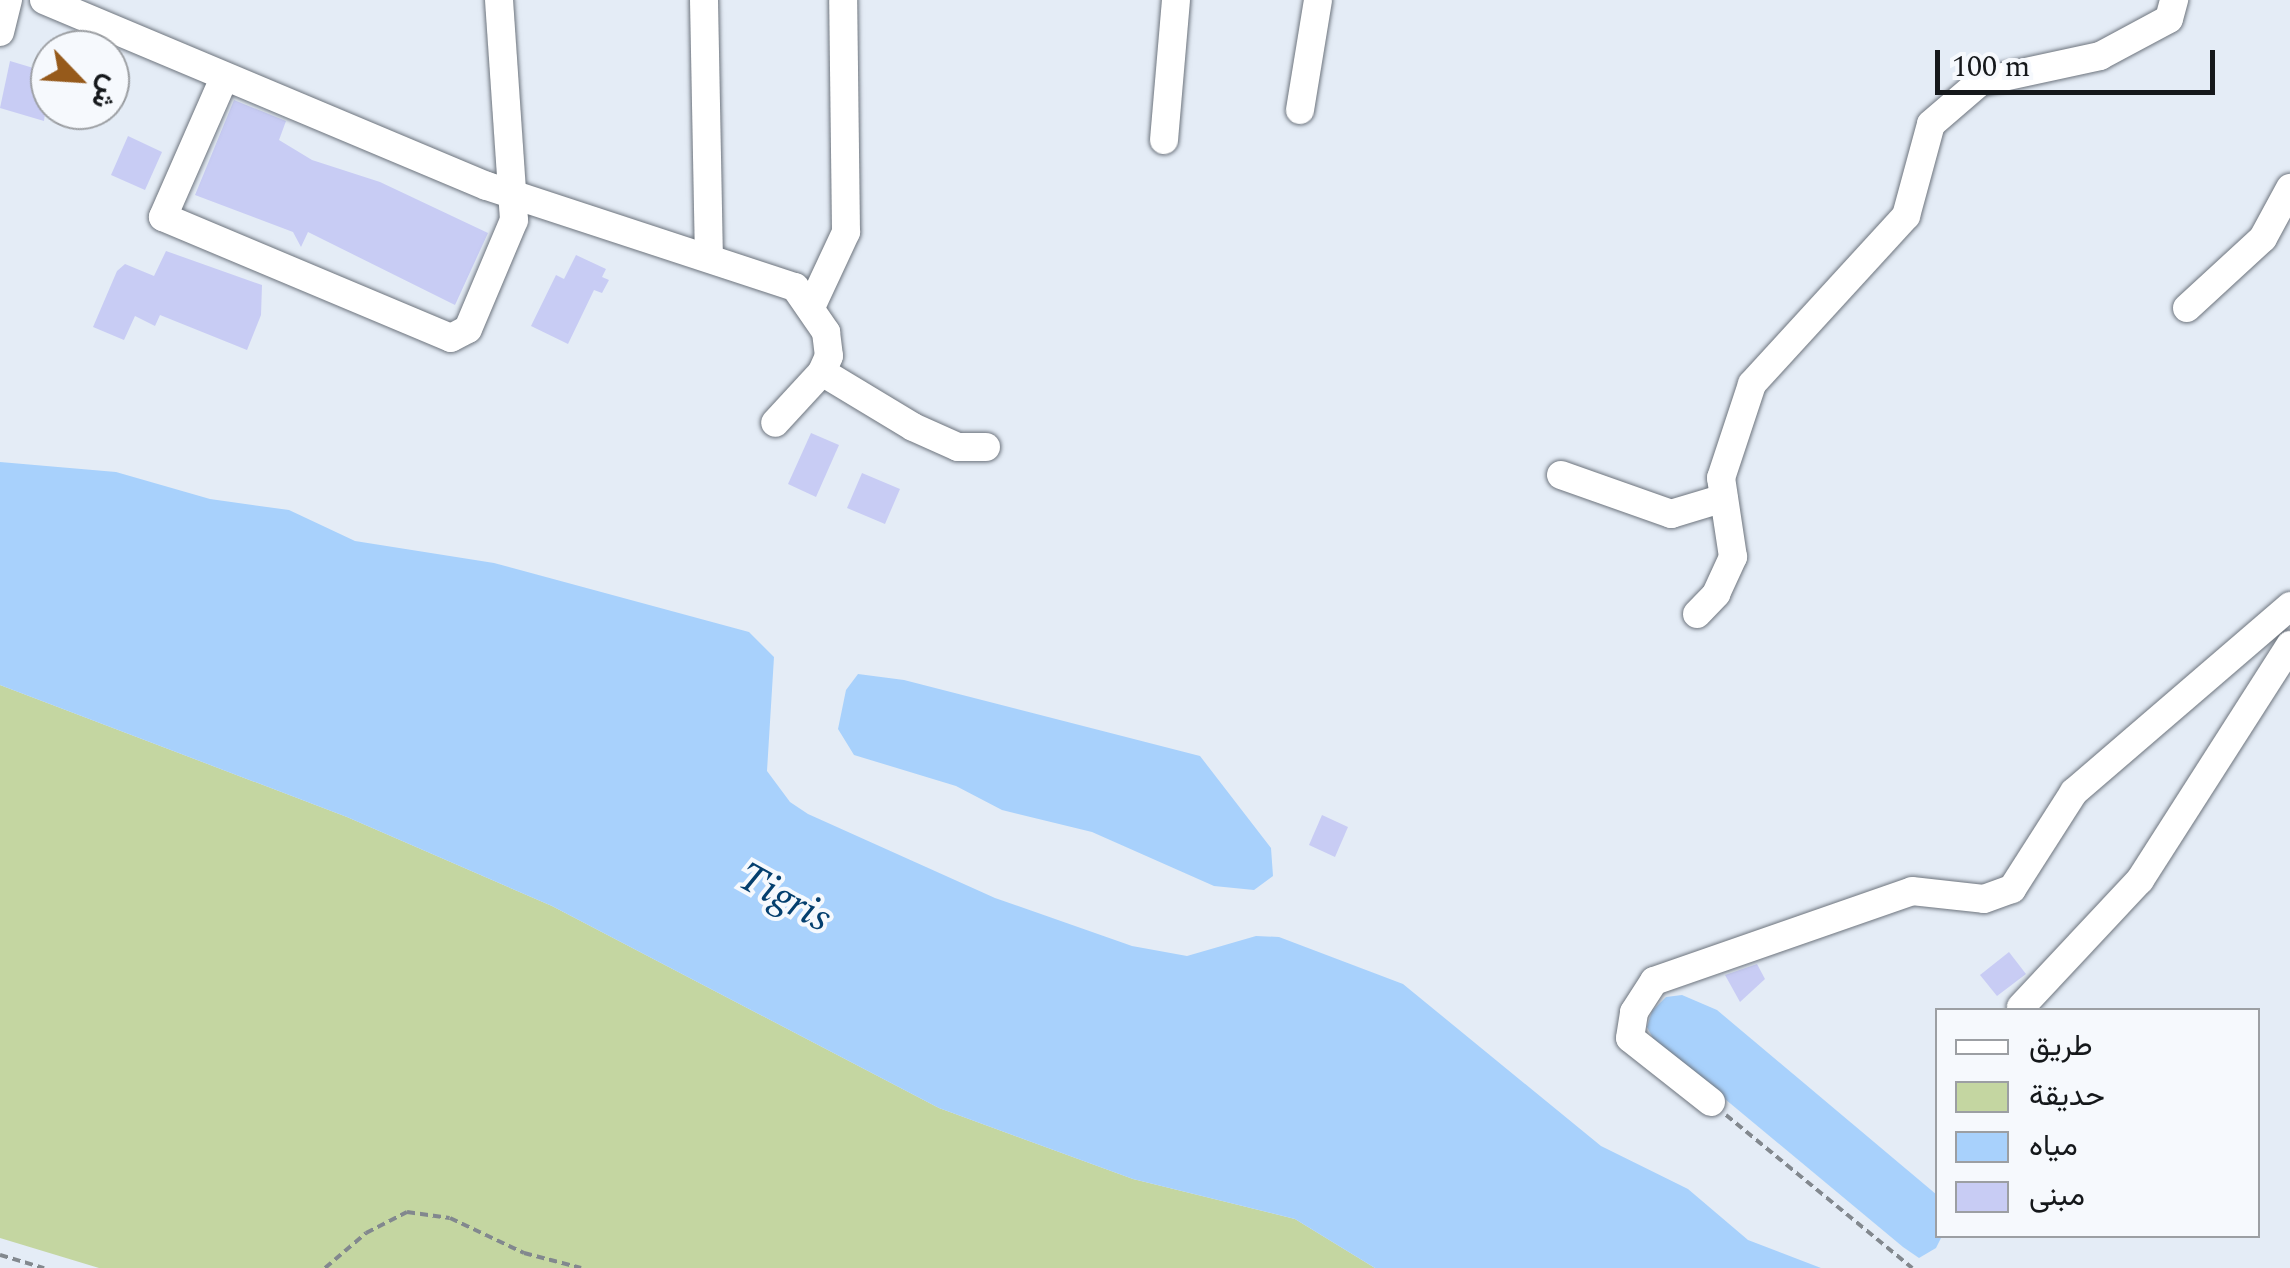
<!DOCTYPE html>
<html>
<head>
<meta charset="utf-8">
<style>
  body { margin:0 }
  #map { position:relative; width:2290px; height:1268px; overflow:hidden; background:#e4ecf6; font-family:Spectral,Vazirmatn,serif }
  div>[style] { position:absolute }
  .green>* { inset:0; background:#c4d6a1 }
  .water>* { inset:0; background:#a8d1fc }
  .building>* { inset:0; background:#c8ccf4 }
  .path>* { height:4px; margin-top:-2px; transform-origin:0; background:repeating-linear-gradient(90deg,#82888e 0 8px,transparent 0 13px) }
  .roads { filter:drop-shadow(0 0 2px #6d747d) drop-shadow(0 0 2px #6d747d) }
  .minor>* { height:28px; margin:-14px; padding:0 14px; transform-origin:14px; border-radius:14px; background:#fff }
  span { translate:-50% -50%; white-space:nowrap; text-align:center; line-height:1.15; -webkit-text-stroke:8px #f6f9fd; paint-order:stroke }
  .water-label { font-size:42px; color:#043f6e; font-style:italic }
  .legend { position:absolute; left:1935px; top:1008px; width:325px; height:230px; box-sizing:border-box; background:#f6f9fd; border:2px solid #9c9fa3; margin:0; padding:12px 18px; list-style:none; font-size:30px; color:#15181b }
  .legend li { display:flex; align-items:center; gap:20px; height:50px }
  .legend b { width:50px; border:2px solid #9c9fa3 }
  .north { position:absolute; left:30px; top:30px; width:100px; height:100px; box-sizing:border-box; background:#f6f9fd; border:2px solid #9c9fa3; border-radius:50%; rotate:115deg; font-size:28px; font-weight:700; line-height:40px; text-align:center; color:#15181b }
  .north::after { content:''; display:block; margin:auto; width:35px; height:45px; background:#965a1b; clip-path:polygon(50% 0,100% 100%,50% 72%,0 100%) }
  .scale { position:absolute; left:1935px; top:50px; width:280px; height:45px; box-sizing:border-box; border:5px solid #15181b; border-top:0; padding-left:12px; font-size:30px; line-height:35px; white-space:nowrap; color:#15181b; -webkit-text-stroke:8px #f6f9fd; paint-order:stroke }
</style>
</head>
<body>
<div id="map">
  <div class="green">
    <i style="clip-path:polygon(0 685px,347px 817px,552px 906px,939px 1108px,1133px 1179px,1295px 1219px,1375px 1268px,99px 1268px,0 1238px)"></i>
  </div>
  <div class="water">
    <i style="clip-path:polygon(0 462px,116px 472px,210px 499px,289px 510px,355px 541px,494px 563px,749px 632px,774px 657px,767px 771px,790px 802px,808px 814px,995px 898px,1132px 946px,1187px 956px,1256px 936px,1279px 937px,1403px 984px,1601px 1146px,1688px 1189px,1748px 1240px,1821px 1268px,1375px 1268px,1295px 1219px,1133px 1179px,939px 1108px,552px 906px,347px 817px,0 685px)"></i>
    <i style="clip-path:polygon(858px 674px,904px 680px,1200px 756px,1271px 848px,1273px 876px,1254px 890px,1214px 886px,1092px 832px,1002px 810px,956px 786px,854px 755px,838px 729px,846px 690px)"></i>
    <i style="clip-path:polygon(1682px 995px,1717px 1010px,1937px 1195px,1942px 1236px,1936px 1248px,1919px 1258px,1903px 1247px,1654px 1040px,1647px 1027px,1652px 1011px,1666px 997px)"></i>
  </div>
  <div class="building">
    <i style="clip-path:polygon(10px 61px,50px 73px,44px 121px,0 108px)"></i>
    <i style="clip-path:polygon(234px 100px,286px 121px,279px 140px,312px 160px,380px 182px,488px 233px,455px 305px,308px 232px,301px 247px,293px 232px,195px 195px)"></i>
    <i style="clip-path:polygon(128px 136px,162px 152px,145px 190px,111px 175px)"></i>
    <i style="clip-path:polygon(166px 251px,262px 285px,261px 315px,247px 350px,160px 315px,155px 326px,135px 316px,124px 340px,93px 327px,117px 271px,125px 264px,154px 276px)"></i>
    <i style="clip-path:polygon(576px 255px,606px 269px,602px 277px,609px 280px,602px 293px,594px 290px,568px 344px,531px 326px,556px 275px,564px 279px)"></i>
    <i style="clip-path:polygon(811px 433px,839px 445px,816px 497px,788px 484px)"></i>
    <i style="clip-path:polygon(862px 473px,900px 489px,885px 524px,847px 508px)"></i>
    <i style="clip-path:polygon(1322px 815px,1348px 827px,1335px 857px,1309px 845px)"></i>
    <i style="clip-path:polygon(2009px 952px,2026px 974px,1997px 996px,1980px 975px)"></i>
    <i style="clip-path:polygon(1757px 964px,1765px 979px,1740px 1002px,1725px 975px)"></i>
  </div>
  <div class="path">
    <i style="left:1726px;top:1115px;width:241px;rotate:39.4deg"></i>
    <i style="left:0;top:1255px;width:46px;rotate:16.5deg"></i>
    <i style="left:325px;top:1268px;width:54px;rotate:-40.5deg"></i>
    <i style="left:366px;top:1233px;width:46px;rotate:-27.1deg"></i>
    <i style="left:407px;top:1212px;width:43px;rotate:7.9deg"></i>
    <i style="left:450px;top:1218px;width:82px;rotate:25.3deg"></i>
    <i style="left:524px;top:1253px;width:59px;rotate:14.7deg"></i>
  </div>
  <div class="roads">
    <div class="minor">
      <i style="left:44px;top:0;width:480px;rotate:22.8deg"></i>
      <i style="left:487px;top:186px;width:324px;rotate:18.2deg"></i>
      <i style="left:795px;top:287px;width:55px;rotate:55.4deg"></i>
      <i style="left:826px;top:332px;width:24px;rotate:83deg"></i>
      <i style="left:829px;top:356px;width:17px;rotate:114deg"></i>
      <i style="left:822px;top:372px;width:69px;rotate:132.7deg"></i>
      <i style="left:704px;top:0;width:258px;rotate:88.9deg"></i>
      <i style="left:0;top:32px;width:33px;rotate:-76deg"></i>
      <i style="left:224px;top:78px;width:152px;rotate:113.7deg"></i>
      <i style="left:163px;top:217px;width:312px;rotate:22.8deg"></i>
      <i style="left:451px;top:338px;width:19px;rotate:-28deg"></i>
      <i style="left:468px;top:329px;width:118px;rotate:-67.1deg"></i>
      <i style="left:514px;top:220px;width:221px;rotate:-93.9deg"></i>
      <i style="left:1300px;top:110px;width:111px;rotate:-80.7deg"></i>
      <i style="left:1164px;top:140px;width:141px;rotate:-85.1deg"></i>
      <i style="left:812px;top:305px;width:81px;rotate:-65deg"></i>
      <i style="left:846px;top:232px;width:232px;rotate:-90.7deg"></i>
      <i style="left:2187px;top:308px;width:103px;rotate:-42.6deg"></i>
      <i style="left:2263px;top:238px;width:57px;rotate:-61.6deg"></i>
      <i style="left:822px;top:372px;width:106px;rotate:31.1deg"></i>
      <i style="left:913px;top:427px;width:49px;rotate:24deg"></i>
      <i style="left:958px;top:447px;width:28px"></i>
      <i style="left:1561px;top:475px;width:117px;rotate:19.5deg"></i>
      <i style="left:1671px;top:514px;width:55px;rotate:-16.8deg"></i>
      <i style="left:1697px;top:614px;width:28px;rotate:-46deg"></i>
      <i style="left:1716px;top:594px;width:41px;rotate:-65.3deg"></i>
      <i style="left:1733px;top:557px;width:80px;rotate:-98.6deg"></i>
      <i style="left:1721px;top:478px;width:99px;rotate:-71.7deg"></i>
      <i style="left:1752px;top:384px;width:228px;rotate:-47.5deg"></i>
      <i style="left:1906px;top:216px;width:95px;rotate:-74.8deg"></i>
      <i style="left:1931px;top:124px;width:65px;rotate:-40.6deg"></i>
      <i style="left:1980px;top:82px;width:123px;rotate:-12.2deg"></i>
      <i style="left:2100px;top:56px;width:78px;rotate:-28.2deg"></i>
      <i style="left:2169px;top:19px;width:20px;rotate:-75deg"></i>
      <i style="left:2021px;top:1007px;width:174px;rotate:-46.9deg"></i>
      <i style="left:2140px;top:880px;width:279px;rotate:-57.4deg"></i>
      <i style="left:1711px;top:1102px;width:103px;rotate:-141.7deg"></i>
      <i style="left:1630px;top:1038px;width:26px;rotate:-81deg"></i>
      <i style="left:1634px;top:1012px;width:37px;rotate:-57deg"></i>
      <i style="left:1654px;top:981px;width:273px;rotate:-19.2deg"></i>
      <i style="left:1912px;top:891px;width:72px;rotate:6.3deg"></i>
      <i style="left:1984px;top:899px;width:30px;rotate:-20deg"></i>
      <i style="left:2012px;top:889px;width:115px;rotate:-57.4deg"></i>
      <i style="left:2074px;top:792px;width:285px;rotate:-40.7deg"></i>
    </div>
  </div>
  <div class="water-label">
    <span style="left:784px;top:898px;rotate:29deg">Tigris</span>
  </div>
  <ul class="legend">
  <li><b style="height:12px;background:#fff"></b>طريق</li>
  <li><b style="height:28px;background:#c4d6a1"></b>حديقة</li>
  <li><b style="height:28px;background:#a8d1fc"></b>مياه</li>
  <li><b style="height:28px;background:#c8ccf4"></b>مبنى</li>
  </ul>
  <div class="north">ش</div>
  <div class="scale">100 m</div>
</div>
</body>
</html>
